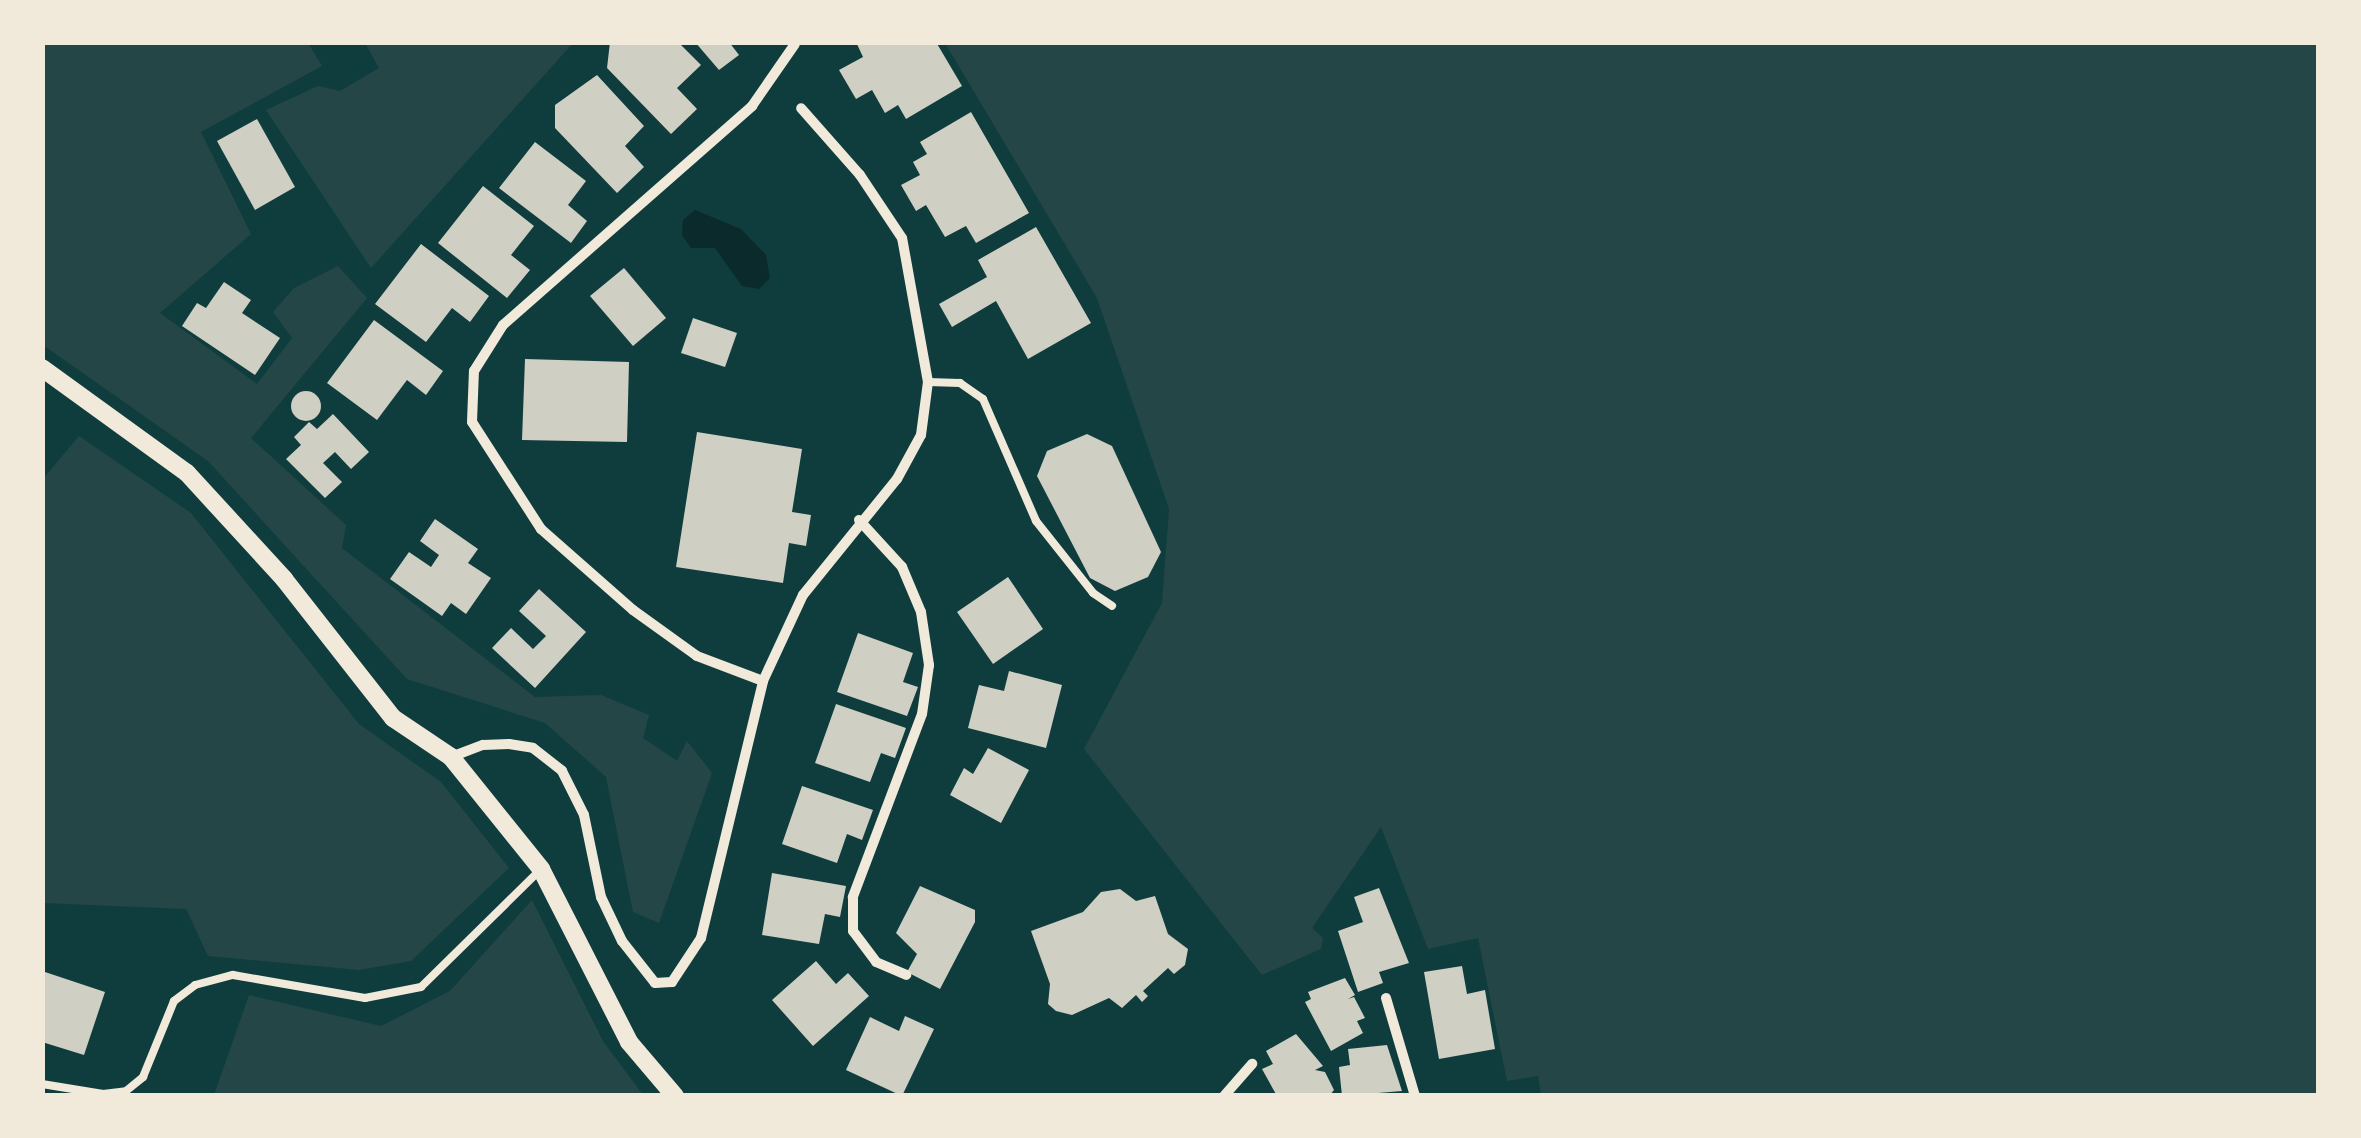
<!DOCTYPE html>
<html>
<head>
<meta charset="utf-8">
<style>
  body { margin:0 }
  #map { position:relative; width:2361px; height:1138px; overflow:hidden; background:#0f3d3e; font-family:Overpass,sans-serif }
  div>[style] { position:absolute }
  .green>* { inset:0; background:#244646 }
  .water>* { inset:0; background:#0a2a2b }
  .building>* { inset:0; background:#cfcfc3 }
  .round { border-radius:50% }
  .service>* { height:8px; margin:-4px; padding:0 4px; transform-origin:4px; border-radius:4px; background:#f1e9da }
  .minor>* { height:10px; margin:-5px; padding:0 5px; transform-origin:5px; border-radius:5px; background:#f1e9da }
  .tertiary>* { height:18px; margin:-9px; padding:0 9px; transform-origin:9px; border-radius:9px; background:#f1e9da }
  span { translate:-50% -50%; white-space:nowrap; text-align:center; line-height:1.15; -webkit-text-stroke:8px #f1e9da; paint-order:stroke }
  .frame { position:absolute; inset:0; border:45px solid #f1e9da; pointer-events:none }
</style>
</head>
<body>
<div id="map">
  <div class="green">
    <i style="clip-path:polygon(43px 42px,308px 43px,322px 66px,201px 132px,251px 234px,160px 313px,257px 384px,292px 338px,273px 312px,294px 288px,338px 266px,367px 298px,251px 438px,346px 525px,342px 548px,535px 697px,601px 695px,649px 715px,643px 738px,677px 761px,687px 741px,712px 773px,659px 923px,633px 912px,606px 777px,545px 723px,407px 679px,208px 461px,43px 345px)"></i>
    <i style="clip-path:polygon(365px 43px,573px 43px,371px 268px,266px 110px,318px 86px,340px 91px,379px 68px)"></i>
    <i style="clip-path:polygon(945px 43px,2318px 43px,2318px 1095px,1541px 1095px,1538px 1076px,1507px 1081px,1478px 938px,1428px 949px,1381px 827px,1312px 928px,1323px 938px,1321px 949px,1262px 975px,1084px 749px,1162px 603px,1169px 509px,1097px 298px)"></i>
    <i style="clip-path:polygon(79px 436px,191px 513px,359px 724px,441px 782px,509px 868px,411px 961px,359px 970px,208px 956px,186px 909px,43px 903px,43px 479px)"></i>
    <i style="clip-path:polygon(532px 900px,603px 1041px,643px 1095px,214px 1095px,249px 995px,381px 1026px,450px 991px)"></i>
  </div>
  <div class="water">
    <i style="clip-path:polygon(695px 210px,741px 229px,766px 255px,770px 278px,759px 289px,742px 286px,715px 248px,691px 248px,682px 235px,683px 220px)"></i>
  </div>
  <div class="building">
    <i style="clip-path:polygon(610px 42px,678px 42px,701px 65px,677px 88px,697px 109px,671px 134px,607px 68px)"></i>
    <i style="clip-path:polygon(695px 42px,729px 42px,739px 55px,719px 70px)"></i>
    <i style="clip-path:polygon(856px 42px,936px 42px,962px 86px,906px 119px,898px 105px,885px 113px,872px 90px,856px 99px,839px 70px,863px 57px)"></i>
    <i style="clip-path:polygon(597px 75px,644px 126px,625px 146px,644px 167px,617px 193px,555px 128px,555px 105px)"></i>
    <i style="clip-path:polygon(971px 112px,1029px 213px,976px 243px,966px 226px,945px 237px,926px 205px,916px 211px,901px 185px,920px 175px,913px 162px,927px 154px,920px 142px)"></i>
    <i style="clip-path:polygon(257px 119px,295px 187px,255px 210px,217px 141px)"></i>
    <i style="clip-path:polygon(535px 142px,586px 181px,568px 205px,587px 221px,571px 243px,499px 188px)"></i>
    <i style="clip-path:polygon(483px 186px,534px 226px,511px 255px,530px 270px,507px 298px,438px 243px)"></i>
    <i style="clip-path:polygon(1036px 227px,1091px 323px,1028px 359px,996px 301px,952px 327px,939px 304px,987px 277px,978px 260px)"></i>
    <i style="clip-path:polygon(421px 244px,489px 296px,470px 322px,452px 308px,426px 342px,375px 304px)"></i>
    <i style="clip-path:polygon(624px 268px,666px 318px,633px 346px,590px 296px)"></i>
    <i style="clip-path:polygon(224px 282px,251px 300px,242px 313px,280px 338px,255px 375px,182px 326px,197px 303px,206px 308px)"></i>
    <i style="clip-path:polygon(693px 318px,737px 333px,725px 367px,681px 353px)"></i>
    <i style="clip-path:polygon(374px 320px,443px 371px,426px 395px,407px 380px,377px 420px,327px 383px)"></i>
    <i style="clip-path:polygon(525px 359px,629px 362px,627px 442px,522px 440px)"></i>
    <i class="round" style="left:291px;top:391px;width:30px;height:30px"></i>
    <i style="clip-path:polygon(333px 414px,369px 452px,351px 469px,335px 452px,323px 463px,342px 482px,325px 498px,286px 459px,301px 445px,294px 437px,309px 422px,317px 429px)"></i>
    <i style="clip-path:polygon(697px 432px,802px 449px,792px 512px,811px 515px,806px 546px,789px 543px,783px 583px,676px 567px)"></i>
    <i style="clip-path:polygon(1087px 434px,1112px 446px,1161px 552px,1148px 577px,1115px 591px,1090px 578px,1037px 476px,1047px 451px)"></i>
    <i style="clip-path:polygon(435px 519px,478px 549px,468px 563px,491px 578px,466px 614px,451px 603px,442px 616px,390px 579px,409px 552px,431px 567px,439px 555px,420px 541px)"></i>
    <i style="clip-path:polygon(1008px 577px,1043px 629px,993px 664px,957px 612px)"></i>
    <i style="clip-path:polygon(539px 589px,586px 632px,535px 688px,492px 648px,511px 628px,533px 649px,546px 636px,519px 611px)"></i>
    <i style="clip-path:polygon(858px 633px,913px 653px,903px 682px,918px 687px,907px 716px,837px 692px)"></i>
    <i style="clip-path:polygon(1009px 671px,1062px 685px,1046px 748px,968px 728px,979px 685px,1004px 691px)"></i>
    <i style="clip-path:polygon(836px 704px,906px 728px,895px 758px,881px 753px,870px 782px,815px 763px)"></i>
    <i style="clip-path:polygon(988px 748px,1029px 770px,1001px 823px,950px 795px,964px 768px,973px 774px)"></i>
    <i style="clip-path:polygon(802px 786px,873px 810px,862px 840px,847px 834px,837px 863px,782px 844px)"></i>
    <i style="clip-path:polygon(772px 873px,846px 886px,840px 917px,825px 914px,819px 944px,762px 935px)"></i>
    <i style="clip-path:polygon(920px 886px,975px 910px,975px 922px,940px 989px,907px 972px,917px 954px,896px 933px)"></i>
    <i style="clip-path:polygon(1379px 888px,1409px 963px,1379px 972px,1383px 983px,1358px 992px,1338px 931px,1363px 922px,1354px 897px)"></i>
    <i style="clip-path:polygon(1120px 889px,1136px 901px,1155px 896px,1168px 934px,1188px 949px,1185px 965px,1174px 974px,1168px 968px,1143px 991px,1148px 996px,1142px 1002px,1136px 995px,1122px 1008px,1109px 998px,1072px 1015px,1056px 1011px,1048px 1004px,1050px 984px,1031px 931px,1083px 912px,1101px 892px)"></i>
    <i style="clip-path:polygon(816px 961px,836px 984px,848px 973px,869px 996px,813px 1046px,772px 1000px)"></i>
    <i style="clip-path:polygon(1462px 966px,1467px 994px,1485px 990px,1495px 1049px,1439px 1059px,1424px 972px)"></i>
    <i style="clip-path:polygon(42px 971px,105px 992px,84px 1055px,42px 1042px)"></i>
    <i style="clip-path:polygon(1345px 978px,1355px 995px,1348px 999px,1354px 997px,1365px 1018px,1357px 1021px,1363px 1033px,1331px 1051px,1305px 1002px,1311px 999px,1308px 992px)"></i>
    <i style="clip-path:polygon(905px 1016px,934px 1029px,902px 1096px,846px 1070px,870px 1017px,899px 1031px)"></i>
    <i style="clip-path:polygon(1296px 1034px,1323px 1066px,1315px 1070px,1325px 1072px,1334px 1090px,1329px 1096px,1277px 1096px,1262px 1069px,1273px 1064px,1266px 1051px)"></i>
    <i style="clip-path:polygon(1387px 1045px,1402px 1091px,1342px 1096px,1339px 1067px,1350px 1065px,1348px 1049px)"></i>
  </div>
  <div class="service">
    <i style="left:928px;top:382px;width:32px;rotate:2deg"></i>
    <i style="left:960px;top:383px;width:28px;rotate:35deg"></i>
    <i style="left:983px;top:399px;width:133px;rotate:66.5deg"></i>
    <i style="left:1036px;top:521px;width:92px;rotate:51.6deg"></i>
    <i style="left:1093px;top:593px;width:23px;rotate:34deg"></i>
    <i style="left:42px;top:1084px;width:62px;rotate:9.3deg"></i>
    <i style="left:103px;top:1094px;width:23px;rotate:-7deg"></i>
    <i style="left:126px;top:1091px;width:22px;rotate:-39deg"></i>
    <i style="left:143px;top:1077px;width:82px;rotate:-67.8deg"></i>
    <i style="left:174px;top:1001px;width:26px;rotate:-37deg"></i>
    <i style="left:195px;top:985px;width:39px;rotate:-15deg"></i>
    <i style="left:233px;top:975px;width:134px;rotate:9.9deg"></i>
    <i style="left:365px;top:998px;width:57px;rotate:-11.1deg"></i>
    <i style="left:421px;top:987px;width:168px;rotate:-44.5deg"></i>
  </div>
  <div class="minor">
    <i style="left:859px;top:520px;width:64px;rotate:47.5deg"></i>
    <i style="left:902px;top:567px;width:49px;rotate:67.1deg"></i>
    <i style="left:921px;top:612px;width:54px;rotate:81.4deg"></i>
    <i style="left:929px;top:665px;width:49px;rotate:98.1deg"></i>
    <i style="left:922px;top:714px;width:196px;rotate:110.7deg"></i>
    <i style="left:853px;top:897px;width:34px;rotate:90deg"></i>
    <i style="left:853px;top:931px;width:39px;rotate:53deg"></i>
    <i style="left:876px;top:962px;width:33px;rotate:23deg"></i>
    <i style="left:763px;top:681px;width:71px;rotate:-159.3deg"></i>
    <i style="left:697px;top:656px;width:79px;rotate:-144.3deg"></i>
    <i style="left:633px;top:610px;width:123px;rotate:-138.6deg"></i>
    <i style="left:541px;top:529px;width:127px;rotate:-122.8deg"></i>
    <i style="left:472px;top:422px;width:51px;rotate:-87.8deg"></i>
    <i style="left:474px;top:371px;width:54px;rotate:-57.8deg"></i>
    <i style="left:503px;top:325px;width:332px;rotate:-41.3deg"></i>
    <i style="left:752px;top:106px;width:75px;rotate:-55.3deg"></i>
    <i style="left:451px;top:757px;width:34px;rotate:-21deg"></i>
    <i style="left:483px;top:745px;width:26px;rotate:-2deg"></i>
    <i style="left:509px;top:744px;width:24px;rotate:9deg"></i>
    <i style="left:533px;top:748px;width:37px;rotate:38deg"></i>
    <i style="left:562px;top:771px;width:49px;rotate:63.4deg"></i>
    <i style="left:584px;top:815px;width:84px;rotate:78.3deg"></i>
    <i style="left:601px;top:897px;width:49px;rotate:64.5deg"></i>
    <i style="left:622px;top:941px;width:53px;rotate:51.8deg"></i>
    <i style="left:655px;top:983px;width:17px;rotate:-3deg"></i>
    <i style="left:672px;top:982px;width:53px;rotate:-56.6deg"></i>
    <i style="left:701px;top:938px;width:264px;rotate:-76.4deg"></i>
    <i style="left:763px;top:681px;width:95px;rotate:-65.1deg"></i>
    <i style="left:803px;top:595px;width:149px;rotate:-51deg"></i>
    <i style="left:897px;top:479px;width:50px;rotate:-61.4deg"></i>
    <i style="left:921px;top:435px;width:53px;rotate:-82.5deg"></i>
    <i style="left:928px;top:382px;width:146px;rotate:-100.2deg"></i>
    <i style="left:902px;top:238px;width:76px;rotate:-123.7deg"></i>
    <i style="left:860px;top:175px;width:89px;rotate:-131.4deg"></i>
    <i style="left:1386px;top:998px;width:102px;rotate:73.5deg"></i>
    <i style="left:1224px;top:1096px;width:43px;rotate:-48.8deg"></i>
  </div>
  <div class="tertiary">
    <i style="left:42px;top:368px;width:179px;rotate:35.9deg"></i>
    <i style="left:187px;top:473px;width:144px;rotate:47.5deg"></i>
    <i style="left:284px;top:579px;width:177px;rotate:51.9deg"></i>
    <i style="left:393px;top:718px;width:70px;rotate:33.9deg"></i>
    <i style="left:451px;top:757px;width:144px;rotate:51.2deg"></i>
    <i style="left:541px;top:869px;width:194px;rotate:63deg"></i>
    <i style="left:629px;top:1042px;width:71px;rotate:49.6deg"></i>
  </div>
  <div class="frame"></div>
</div>
</body>
</html>
